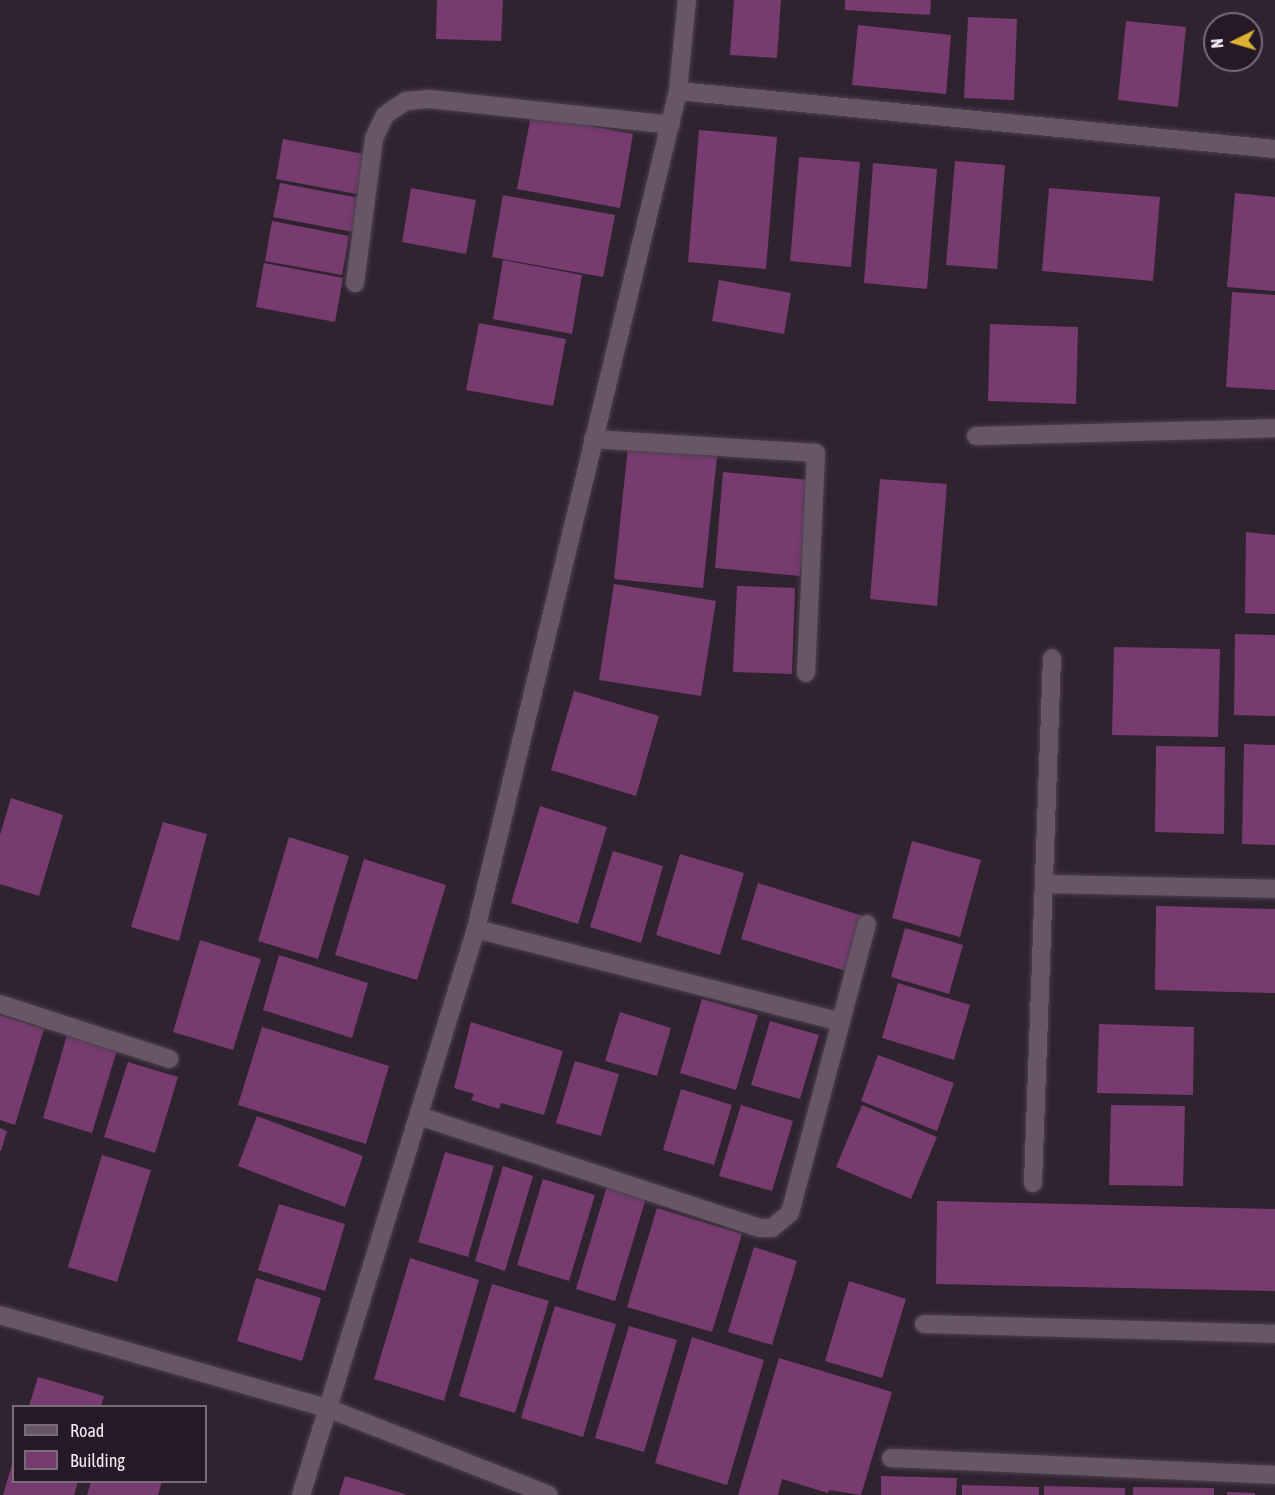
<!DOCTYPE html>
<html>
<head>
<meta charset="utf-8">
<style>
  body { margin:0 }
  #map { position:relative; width:1275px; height:1495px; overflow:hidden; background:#302330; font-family:"Asap Condensed",sans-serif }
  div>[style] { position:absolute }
  .building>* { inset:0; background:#773b70 }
  .roads { filter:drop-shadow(0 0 2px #4d414c) drop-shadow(0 0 2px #4d414c) }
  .lane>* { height:18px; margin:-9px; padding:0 9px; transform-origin:9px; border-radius:9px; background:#675766 }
  .street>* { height:18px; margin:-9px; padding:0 9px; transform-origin:9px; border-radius:9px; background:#675766 }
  span { translate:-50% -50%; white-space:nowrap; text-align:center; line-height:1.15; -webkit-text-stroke:4.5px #261926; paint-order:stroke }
  .legend { position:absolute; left:12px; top:1405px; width:195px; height:78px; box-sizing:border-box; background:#261926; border:2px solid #786c78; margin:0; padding:8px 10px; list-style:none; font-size:18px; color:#f3e9f2 }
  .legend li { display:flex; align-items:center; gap:12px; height:30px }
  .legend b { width:30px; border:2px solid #786c78 }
  .north { position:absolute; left:1203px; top:12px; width:60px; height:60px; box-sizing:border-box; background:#261926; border:2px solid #786c78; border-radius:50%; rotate:265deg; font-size:16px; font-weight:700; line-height:24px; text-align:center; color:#f3e9f2 }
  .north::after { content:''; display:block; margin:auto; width:21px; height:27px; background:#dcb233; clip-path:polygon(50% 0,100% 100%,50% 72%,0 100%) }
</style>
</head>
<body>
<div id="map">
  <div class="building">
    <i style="clip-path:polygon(437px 0,503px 0,501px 41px,436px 39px)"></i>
    <i style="clip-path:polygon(734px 0,781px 0,777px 58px,730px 55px)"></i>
    <i style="clip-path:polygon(845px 0,931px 0,930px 15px,845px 10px)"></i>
    <i style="clip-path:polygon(968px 17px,1017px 19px,1014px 100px,964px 98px)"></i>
    <i style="clip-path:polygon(1126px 21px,1186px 27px,1178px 107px,1118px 100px)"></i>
    <i style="clip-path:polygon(858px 25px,951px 35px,946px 94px,852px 85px)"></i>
    <i style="clip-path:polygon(531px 115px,633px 134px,620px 208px,517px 189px)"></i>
    <i style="clip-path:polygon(699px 130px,777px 137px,766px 269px,688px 262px)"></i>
    <i style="clip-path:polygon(283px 139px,364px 154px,357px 194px,276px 179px)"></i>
    <i style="clip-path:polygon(799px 157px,860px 162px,851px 267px,790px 261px)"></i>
    <i style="clip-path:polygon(955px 161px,1005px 165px,997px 269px,946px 265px)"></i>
    <i style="clip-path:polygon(873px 163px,937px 169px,927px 289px,864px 283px)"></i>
    <i style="clip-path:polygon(280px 183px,359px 198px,353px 232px,273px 217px)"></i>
    <i style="clip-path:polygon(411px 188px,476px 200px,466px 254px,402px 242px)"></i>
    <i style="clip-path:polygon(1049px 188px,1160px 197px,1153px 281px,1042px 271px)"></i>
    <i style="clip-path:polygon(1235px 193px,1275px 197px,1275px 291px,1227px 287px)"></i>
    <i style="clip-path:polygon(503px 195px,615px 215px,603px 277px,492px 257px)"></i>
    <i style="clip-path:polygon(272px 221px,349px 236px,342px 275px,265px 261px)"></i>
    <i style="clip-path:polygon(503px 260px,582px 275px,572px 334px,493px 319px)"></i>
    <i style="clip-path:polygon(264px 263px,343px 278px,335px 322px,256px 307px)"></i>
    <i style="clip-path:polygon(719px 280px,791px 293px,784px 334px,712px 321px)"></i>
    <i style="clip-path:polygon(1232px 292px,1275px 295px,1275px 390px,1226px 387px)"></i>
    <i style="clip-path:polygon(479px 323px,566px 339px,553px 406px,466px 390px)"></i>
    <i style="clip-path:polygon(990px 324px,1078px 327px,1076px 404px,988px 401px)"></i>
    <i style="clip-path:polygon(628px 447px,717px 457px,703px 588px,614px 579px)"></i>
    <i style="clip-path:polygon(723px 472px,810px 480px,800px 576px,715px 568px)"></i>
    <i style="clip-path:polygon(880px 479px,947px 484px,937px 606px,870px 599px)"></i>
    <i style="clip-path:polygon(1246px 532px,1275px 535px,1275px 614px,1245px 613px)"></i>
    <i style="clip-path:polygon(614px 584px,716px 601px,701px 696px,599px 680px)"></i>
    <i style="clip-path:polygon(737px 586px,795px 588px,792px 674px,733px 672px)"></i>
    <i style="clip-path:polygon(1235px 634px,1275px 635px,1275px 716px,1234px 715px)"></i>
    <i style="clip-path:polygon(1114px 647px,1220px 649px,1218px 737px,1112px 735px)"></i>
    <i style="clip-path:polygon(574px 691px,659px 716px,636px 796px,551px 770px)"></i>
    <i style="clip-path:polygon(1244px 744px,1275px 745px,1275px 845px,1242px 844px)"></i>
    <i style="clip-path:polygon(1156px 746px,1225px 747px,1224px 834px,1155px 832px)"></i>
    <i style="clip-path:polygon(11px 798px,63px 815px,39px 896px,0 884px,0 835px)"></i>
    <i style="clip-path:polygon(540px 806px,607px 827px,578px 924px,511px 903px)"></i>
    <i style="clip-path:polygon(163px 822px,207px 834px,179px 941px,131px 927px)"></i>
    <i style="clip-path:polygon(289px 837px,349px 856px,318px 959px,258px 941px)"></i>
    <i style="clip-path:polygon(912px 841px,981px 860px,960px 937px,892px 918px)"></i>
    <i style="clip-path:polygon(613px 851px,663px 866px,641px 943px,590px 927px)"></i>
    <i style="clip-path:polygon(680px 854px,744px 873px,720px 955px,656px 935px)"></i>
    <i style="clip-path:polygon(364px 859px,446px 885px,417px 980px,335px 955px)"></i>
    <i style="clip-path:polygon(758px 883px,863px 916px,846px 971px,741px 939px)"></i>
    <i style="clip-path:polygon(1156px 906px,1275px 909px,1275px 993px,1155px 990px)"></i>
    <i style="clip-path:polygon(905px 928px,963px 945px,949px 994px,891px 977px)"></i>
    <i style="clip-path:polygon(200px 940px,261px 959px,233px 1050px,173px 1032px)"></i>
    <i style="clip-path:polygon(279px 955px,368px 983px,352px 1038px,263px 1010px)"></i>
    <i style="clip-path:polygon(898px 983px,970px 1005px,954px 1060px,882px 1038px)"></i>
    <i style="clip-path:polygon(702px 999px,758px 1015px,736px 1090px,680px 1073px)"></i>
    <i style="clip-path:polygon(620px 1012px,671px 1028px,657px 1076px,605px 1061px)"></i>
    <i style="clip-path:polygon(0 1015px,44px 1029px,15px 1125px,0 1120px)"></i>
    <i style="clip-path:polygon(770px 1021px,819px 1035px,800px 1099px,751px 1085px)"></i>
    <i style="clip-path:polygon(471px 1022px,563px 1051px,544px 1115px,501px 1103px,499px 1109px,471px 1100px,474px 1094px,454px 1088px)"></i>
    <i style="clip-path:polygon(1099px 1024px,1194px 1027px,1193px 1095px,1097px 1093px)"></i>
    <i style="clip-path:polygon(262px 1027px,389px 1066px,366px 1144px,238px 1105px)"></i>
    <i style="clip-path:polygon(67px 1035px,117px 1050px,92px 1133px,43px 1118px)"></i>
    <i style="clip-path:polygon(878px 1055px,954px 1083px,937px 1131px,861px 1101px)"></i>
    <i style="clip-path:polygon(575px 1061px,619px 1074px,601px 1136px,556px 1123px)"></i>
    <i style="clip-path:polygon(128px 1062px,178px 1077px,155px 1153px,104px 1137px)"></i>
    <i style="clip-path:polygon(681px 1089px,732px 1105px,714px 1165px,663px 1150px)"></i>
    <i style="clip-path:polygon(741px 1105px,793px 1121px,772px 1191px,719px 1176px)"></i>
    <i style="clip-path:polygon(862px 1105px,937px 1137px,911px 1199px,836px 1167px)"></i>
    <i style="clip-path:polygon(1111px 1105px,1185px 1106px,1183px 1186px,1109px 1185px)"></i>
    <i style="clip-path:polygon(257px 1116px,363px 1156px,345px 1207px,238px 1166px)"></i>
    <i style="clip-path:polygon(0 1128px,7px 1131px,1px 1151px,0 1151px)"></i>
    <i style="clip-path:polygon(445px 1152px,494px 1166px,468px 1257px,418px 1242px)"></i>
    <i style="clip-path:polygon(102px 1155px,151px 1170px,117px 1282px,68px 1267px)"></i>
    <i style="clip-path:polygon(503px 1166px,533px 1176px,505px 1271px,475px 1261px)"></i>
    <i style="clip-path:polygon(543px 1179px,595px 1195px,569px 1281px,517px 1265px)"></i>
    <i style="clip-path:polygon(607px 1186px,646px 1198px,615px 1301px,576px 1289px)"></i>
    <i style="clip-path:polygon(937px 1201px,1275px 1209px,1275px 1291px,936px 1284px)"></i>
    <i style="clip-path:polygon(279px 1204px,345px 1224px,325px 1291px,258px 1270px)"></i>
    <i style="clip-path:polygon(657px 1208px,742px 1234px,712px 1332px,627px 1307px)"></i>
    <i style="clip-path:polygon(754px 1247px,797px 1261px,772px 1345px,728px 1332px)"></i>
    <i style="clip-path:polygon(410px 1258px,479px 1280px,444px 1401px,374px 1379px)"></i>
    <i style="clip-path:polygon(256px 1278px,321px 1298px,302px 1361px,237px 1341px)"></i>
    <i style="clip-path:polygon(849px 1281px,906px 1299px,882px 1378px,825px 1361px)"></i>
    <i style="clip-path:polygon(492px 1284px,549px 1301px,515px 1413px,459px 1396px)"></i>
    <i style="clip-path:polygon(555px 1306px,616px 1324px,583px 1437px,521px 1418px)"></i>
    <i style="clip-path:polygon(629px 1326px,677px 1340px,644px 1452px,595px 1438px)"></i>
    <i style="clip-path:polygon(692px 1337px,764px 1360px,727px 1485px,655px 1463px)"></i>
    <i style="clip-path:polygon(779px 1358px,892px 1392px,861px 1495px,829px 1490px,828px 1493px,782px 1479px,778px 1495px,738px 1495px)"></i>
    <i style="clip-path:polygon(38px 1377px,104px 1396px,101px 1406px,29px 1406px)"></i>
    <i style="clip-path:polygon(13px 1461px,14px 1482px,78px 1482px,74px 1495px,3px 1495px)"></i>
    <i style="clip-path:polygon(345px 1476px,405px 1494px,405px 1495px,339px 1495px)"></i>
    <i style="clip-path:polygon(881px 1476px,957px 1478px,956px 1495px,881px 1495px)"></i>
    <i style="clip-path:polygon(91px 1482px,162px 1482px,158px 1495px,87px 1495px)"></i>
    <i style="clip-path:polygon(962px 1485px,1039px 1487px,1039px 1495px,962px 1495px)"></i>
    <i style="clip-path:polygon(1044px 1486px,1125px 1488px,1125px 1495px,1044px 1495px)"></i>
    <i style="clip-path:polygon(1133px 1487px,1214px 1488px,1214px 1495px,1133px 1495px)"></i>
    <i style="clip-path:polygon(1227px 1492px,1255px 1493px,1255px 1495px,1227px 1495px)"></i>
  </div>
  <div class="roads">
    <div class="lane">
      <i style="left:924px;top:1324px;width:351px;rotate:1.6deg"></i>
      <i style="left:891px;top:1458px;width:384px;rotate:2.5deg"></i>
    </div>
    <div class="street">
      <i style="left:678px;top:91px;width:91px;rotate:-84.4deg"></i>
      <i style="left:355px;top:283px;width:146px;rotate:-82.5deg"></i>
      <i style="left:374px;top:138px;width:25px;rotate:-64deg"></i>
      <i style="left:385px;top:115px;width:25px;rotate:-34deg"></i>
      <i style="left:406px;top:101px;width:23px;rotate:-5deg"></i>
      <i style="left:429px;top:99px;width:243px;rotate:6.1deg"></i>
      <i style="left:976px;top:436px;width:299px;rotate:-1.5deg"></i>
      <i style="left:593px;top:439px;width:223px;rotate:3.6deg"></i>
      <i style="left:816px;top:453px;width:220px;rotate:92.6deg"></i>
      <i style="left:1044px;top:884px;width:231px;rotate:1.2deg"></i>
      <i style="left:476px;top:929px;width:376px;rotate:14.3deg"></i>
      <i style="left:0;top:1004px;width:178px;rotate:18deg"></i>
      <i style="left:419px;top:1116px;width:359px;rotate:18.2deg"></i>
      <i style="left:760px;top:1228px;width:12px"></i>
      <i style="left:772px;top:1228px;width:23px;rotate:-40deg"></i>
      <i style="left:790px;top:1213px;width:299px;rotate:-75.1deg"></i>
      <i style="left:1033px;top:1183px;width:525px;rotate:-87.93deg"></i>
      <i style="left:0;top:1315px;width:340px;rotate:15.9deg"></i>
      <i style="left:327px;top:1408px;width:238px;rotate:21.4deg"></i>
      <i style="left:301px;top:1495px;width:592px;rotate:-72.82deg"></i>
      <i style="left:476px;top:929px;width:862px;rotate:-76.45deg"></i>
      <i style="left:678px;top:91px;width:600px;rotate:5.55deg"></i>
    </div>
  </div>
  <ul class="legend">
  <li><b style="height:8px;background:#675766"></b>Road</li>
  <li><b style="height:16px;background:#773b70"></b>Building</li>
  </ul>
  <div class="north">N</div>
</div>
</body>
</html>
